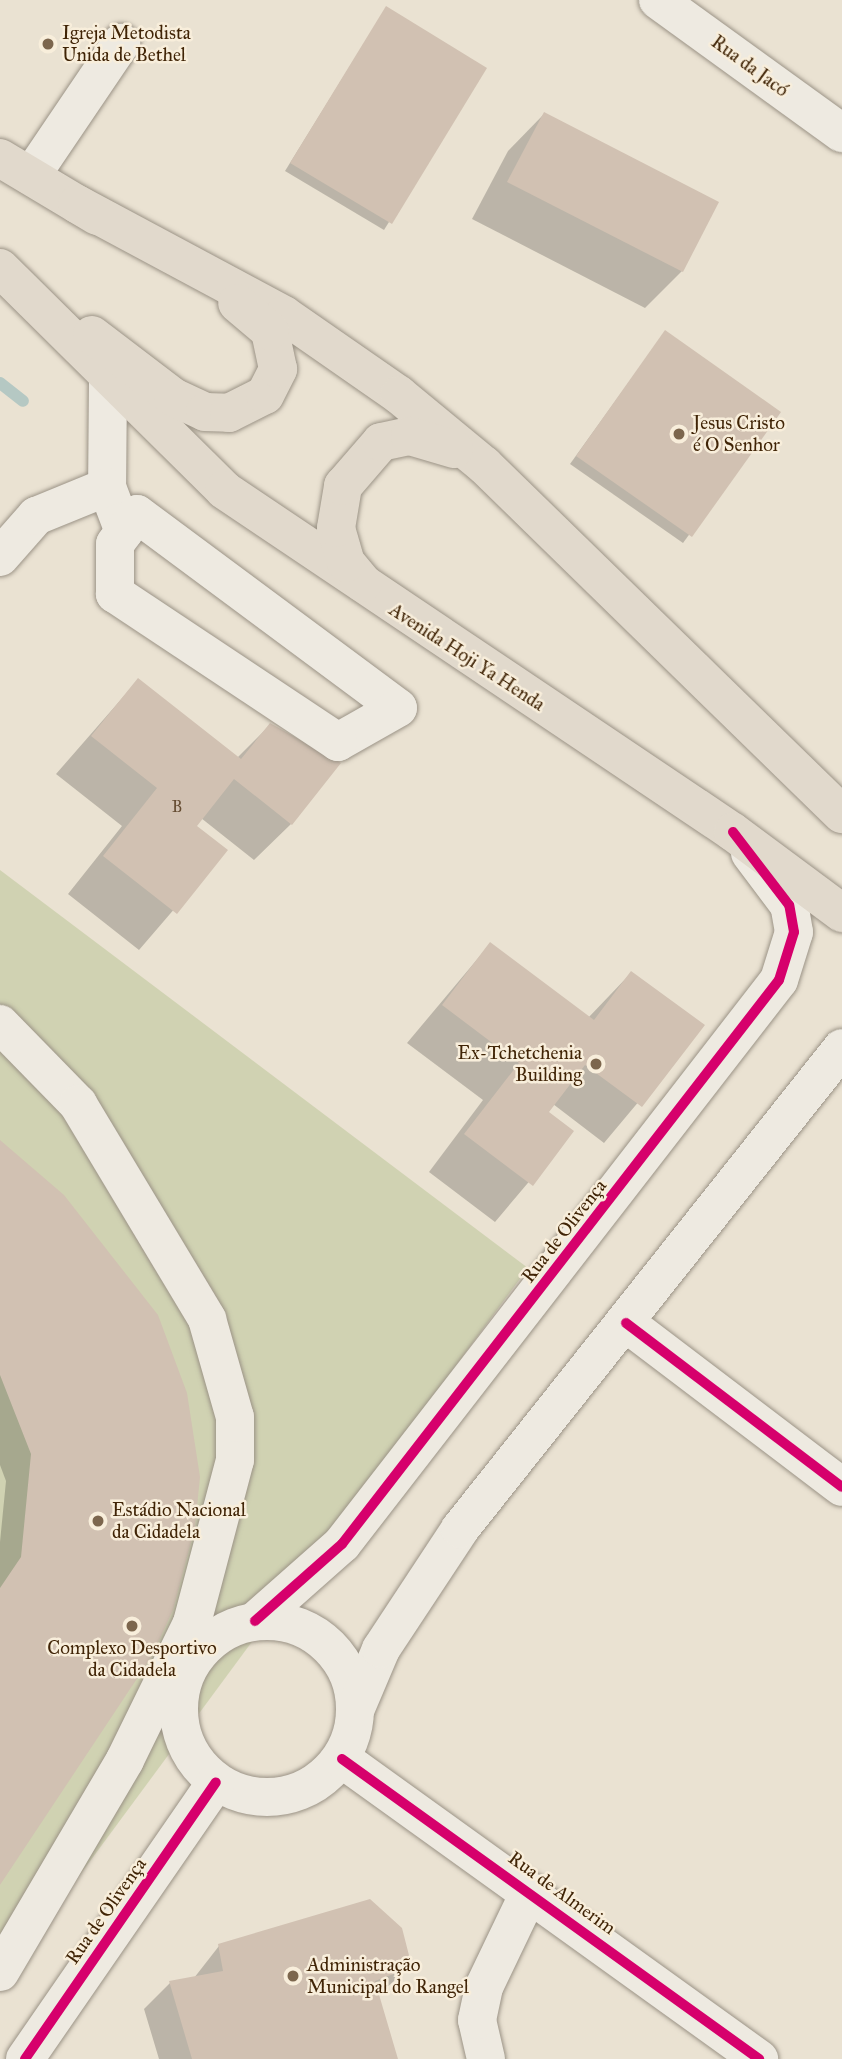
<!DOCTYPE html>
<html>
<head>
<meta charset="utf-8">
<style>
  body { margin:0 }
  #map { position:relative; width:842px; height:2059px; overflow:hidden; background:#eae2d2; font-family:"IM FELL Great Primer",serif }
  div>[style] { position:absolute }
  .green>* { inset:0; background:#d0d2b2 }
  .shadow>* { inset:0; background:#0003 }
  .stream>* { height:12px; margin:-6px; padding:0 6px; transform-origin:6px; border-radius:6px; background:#b5c8c3 }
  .building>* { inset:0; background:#d1c1b2 }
  .roads { filter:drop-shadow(0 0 2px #9b9386) drop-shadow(0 0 2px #9b9386) }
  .minor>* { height:38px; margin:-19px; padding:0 19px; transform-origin:19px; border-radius:19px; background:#eeeae1 }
  .minor>.ring { margin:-19px; padding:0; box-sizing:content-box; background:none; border:38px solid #eeeae1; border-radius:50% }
  .major>* { height:38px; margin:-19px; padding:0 19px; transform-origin:19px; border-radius:19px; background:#e1d9cc }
  .cycleway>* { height:10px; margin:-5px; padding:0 5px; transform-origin:5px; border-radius:5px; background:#d6006c }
  .dots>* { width:19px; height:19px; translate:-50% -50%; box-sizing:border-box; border:4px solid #f8eedb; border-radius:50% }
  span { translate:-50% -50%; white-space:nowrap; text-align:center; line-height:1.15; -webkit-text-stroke:5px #f8eedb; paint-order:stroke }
  .number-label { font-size:16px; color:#644b31 }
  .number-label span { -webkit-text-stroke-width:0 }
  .poi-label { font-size:19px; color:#402406 }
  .left { translate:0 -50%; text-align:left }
  .right { translate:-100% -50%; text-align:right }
  .street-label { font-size:19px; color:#402406 }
</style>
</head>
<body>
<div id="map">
  <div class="green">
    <i style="clip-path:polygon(0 870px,528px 1268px,0 1983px)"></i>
  </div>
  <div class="shadow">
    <i style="clip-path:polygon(386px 8px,485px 68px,384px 230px,285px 171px)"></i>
    <i style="clip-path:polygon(544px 114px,682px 271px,645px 308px,472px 219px,508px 151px)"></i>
    <i style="clip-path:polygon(665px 332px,779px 412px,683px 543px,570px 464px)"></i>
    <i style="clip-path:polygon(138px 680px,237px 758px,270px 725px,291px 824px,254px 860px,201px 818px,195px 826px,225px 850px,139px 950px,68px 894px,122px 826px,56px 774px)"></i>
    <i style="clip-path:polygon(490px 944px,588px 1018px,631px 973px,702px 1026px,604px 1143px,553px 1104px,546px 1112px,571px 1132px,495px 1222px,429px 1172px,483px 1100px,407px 1043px)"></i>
    <i style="clip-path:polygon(0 1143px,62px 1197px,0 1882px,0 1542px,6px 1481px,0 1465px)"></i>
    <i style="clip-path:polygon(219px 1946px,410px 1967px,378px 1995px,396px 2059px,159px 2059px,144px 2009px,170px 1983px,194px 1978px)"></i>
  </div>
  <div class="stream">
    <i style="left:0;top:383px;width:29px;rotate:38deg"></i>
  </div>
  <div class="building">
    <i style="clip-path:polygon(386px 6px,487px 68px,392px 224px,290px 163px)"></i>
    <i style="clip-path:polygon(544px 112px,719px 202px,683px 272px,507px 182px)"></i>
    <i style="clip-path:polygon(665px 330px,781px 412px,692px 537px,576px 456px)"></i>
    <i style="clip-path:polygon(138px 678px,241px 759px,270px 723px,341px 763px,292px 825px,234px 779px,197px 826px,228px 850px,177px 914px,103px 856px,157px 788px,91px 736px)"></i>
    <i style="clip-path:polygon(490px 942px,594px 1020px,631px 971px,705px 1025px,642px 1107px,585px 1065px,549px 1112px,574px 1131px,533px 1186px,464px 1134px,519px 1063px,442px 1005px)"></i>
    <i style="clip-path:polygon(0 1140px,64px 1195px,158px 1315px,187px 1393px,200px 1477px,195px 1527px,173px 1610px,152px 1656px,0 1885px,0 1588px,21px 1557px,31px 1454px,0 1375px)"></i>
    <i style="clip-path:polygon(370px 1899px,402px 1928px,412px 1967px,375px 1981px,398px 2059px,192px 2059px,169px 1981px,223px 1971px,218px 1944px)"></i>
  </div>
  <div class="roads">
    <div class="minor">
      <i style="left:658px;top:0;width:227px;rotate:35.9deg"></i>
      <i style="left:31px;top:176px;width:161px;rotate:-55.9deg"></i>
      <i style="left:108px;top:381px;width:106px;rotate:90.5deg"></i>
      <i style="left:107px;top:487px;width:48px;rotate:69.3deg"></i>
      <i style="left:137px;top:514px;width:325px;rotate:36.6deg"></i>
      <i style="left:398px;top:708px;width:69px;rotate:150.5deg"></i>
      <i style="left:338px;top:742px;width:268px;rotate:-146.4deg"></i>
      <i style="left:115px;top:594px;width:50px;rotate:-90deg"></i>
      <i style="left:115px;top:544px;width:37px;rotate:-54deg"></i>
      <i style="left:0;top:557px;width:55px;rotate:-48.7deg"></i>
      <i style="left:36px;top:516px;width:77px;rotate:-22.2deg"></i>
      <i style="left:0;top:1024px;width:112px;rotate:45.7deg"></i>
      <i style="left:78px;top:1104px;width:251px;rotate:59deg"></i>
      <i style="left:207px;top:1319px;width:102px;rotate:74.1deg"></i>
      <i style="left:235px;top:1417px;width:43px;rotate:90deg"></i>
      <i style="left:235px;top:1460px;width:169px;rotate:104.8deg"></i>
      <i style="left:192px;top:1623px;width:153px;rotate:116.1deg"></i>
      <i style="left:125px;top:1760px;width:246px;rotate:120.5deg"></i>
      <i style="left:626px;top:1323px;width:271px;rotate:37.2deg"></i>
      <i class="ring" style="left:179px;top:1621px;width:138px;height:138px"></i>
      <i style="left:255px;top:1621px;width:116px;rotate:-41.5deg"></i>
      <i style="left:342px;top:1544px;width:713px;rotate:-52.23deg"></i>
      <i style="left:779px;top:980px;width:50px;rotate:-72.6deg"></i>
      <i style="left:794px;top:932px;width:27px;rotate:-100deg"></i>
      <i style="left:789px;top:905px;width:65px;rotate:-126.9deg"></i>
      <i style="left:356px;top:1708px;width:64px;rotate:-67deg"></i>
      <i style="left:381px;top:1649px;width:144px;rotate:-56.6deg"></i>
      <i style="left:460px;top:1529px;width:614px;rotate:-51.54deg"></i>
      <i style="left:342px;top:1759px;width:514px;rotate:35.73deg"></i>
      <i style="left:25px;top:2059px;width:336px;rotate:-55.4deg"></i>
      <i style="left:486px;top:2059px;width:40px;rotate:-103deg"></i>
      <i style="left:477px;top:2020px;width:34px;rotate:-78deg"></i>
      <i style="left:484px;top:1987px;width:106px;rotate:-64.4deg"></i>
    </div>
    <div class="major">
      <i style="left:0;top:158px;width:113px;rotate:30.9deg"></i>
      <i style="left:77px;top:204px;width:235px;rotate:28.2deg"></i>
      <i style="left:284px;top:315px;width:140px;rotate:34.8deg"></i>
      <i style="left:399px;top:395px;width:110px;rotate:39.5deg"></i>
      <i style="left:484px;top:465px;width:500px;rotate:44.3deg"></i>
      <i style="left:0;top:268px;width:315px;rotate:44.7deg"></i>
      <i style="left:224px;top:490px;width:613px;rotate:33.9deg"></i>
      <i style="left:733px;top:832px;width:136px;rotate:36.6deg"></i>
      <i style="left:92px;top:335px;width:102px;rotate:37.4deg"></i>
      <i style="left:173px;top:397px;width:35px;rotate:25deg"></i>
      <i style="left:205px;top:412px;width:24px;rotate:2deg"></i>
      <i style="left:229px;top:413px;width:40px;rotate:-26.6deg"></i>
      <i style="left:265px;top:395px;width:29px;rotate:-63deg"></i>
      <i style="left:278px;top:369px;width:39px;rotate:-102deg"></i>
      <i style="left:270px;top:331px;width:43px;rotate:-139.7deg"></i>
      <i style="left:363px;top:583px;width:26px;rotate:-130deg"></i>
      <i style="left:346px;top:563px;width:36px;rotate:-106deg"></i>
      <i style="left:336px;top:528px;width:43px;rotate:-80.5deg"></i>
      <i style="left:343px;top:486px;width:58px;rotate:-49.2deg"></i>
      <i style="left:381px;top:442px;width:30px;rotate:-12deg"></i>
      <i style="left:410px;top:436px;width:46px;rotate:16.5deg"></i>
    </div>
  </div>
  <div class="cycleway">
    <i style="left:626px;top:1323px;width:271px;rotate:37.2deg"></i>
    <i style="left:255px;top:1621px;width:116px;rotate:-41.5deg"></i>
    <i style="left:342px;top:1544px;width:713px;rotate:-52.23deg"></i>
    <i style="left:779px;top:980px;width:50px;rotate:-72.6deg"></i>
    <i style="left:794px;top:932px;width:27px;rotate:-100deg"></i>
    <i style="left:789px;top:905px;width:92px;rotate:-127.5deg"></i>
    <i style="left:342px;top:1759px;width:514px;rotate:35.73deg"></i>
    <i style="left:25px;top:2059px;width:336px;rotate:-55.4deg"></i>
  </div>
  <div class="dots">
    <i style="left:48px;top:44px;background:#7c664d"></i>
    <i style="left:679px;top:434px;background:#7c664d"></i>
    <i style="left:596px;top:1064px;background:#7c664d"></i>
    <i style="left:98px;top:1521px;background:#7c664d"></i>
    <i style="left:132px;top:1626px;background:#7c664d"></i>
    <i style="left:293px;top:1976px;background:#7c664d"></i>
  </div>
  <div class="number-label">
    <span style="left:177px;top:807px">B</span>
  </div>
  <div class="poi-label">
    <span class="left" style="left:62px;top:44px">Igreja Metodista<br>Unida de Bethel</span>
    <span class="left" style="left:693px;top:434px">Jesus Cristo<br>é O Senhor</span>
    <span class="right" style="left:582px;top:1064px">Ex-Tchetchenia<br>Building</span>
    <span class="left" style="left:112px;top:1521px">Estádio Nacional<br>da Cidadela</span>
    <span style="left:132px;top:1659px">Complexo Desportivo<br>da Cidadela</span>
    <span class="left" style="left:307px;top:1976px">Administração<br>Municipal do Rangel</span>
  </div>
  <div class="street-label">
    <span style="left:750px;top:66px;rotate:36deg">Rua da Jacó</span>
    <span style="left:467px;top:657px;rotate:33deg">Avenida Hoji Ya Henda</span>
    <span style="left:564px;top:1231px;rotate:-52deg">Rua de Olivença</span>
    <span style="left:562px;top:1893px;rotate:36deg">Rua de Almerim</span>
    <span style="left:106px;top:1911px;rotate:-55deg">Rua de Olivença</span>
  </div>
</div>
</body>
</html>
